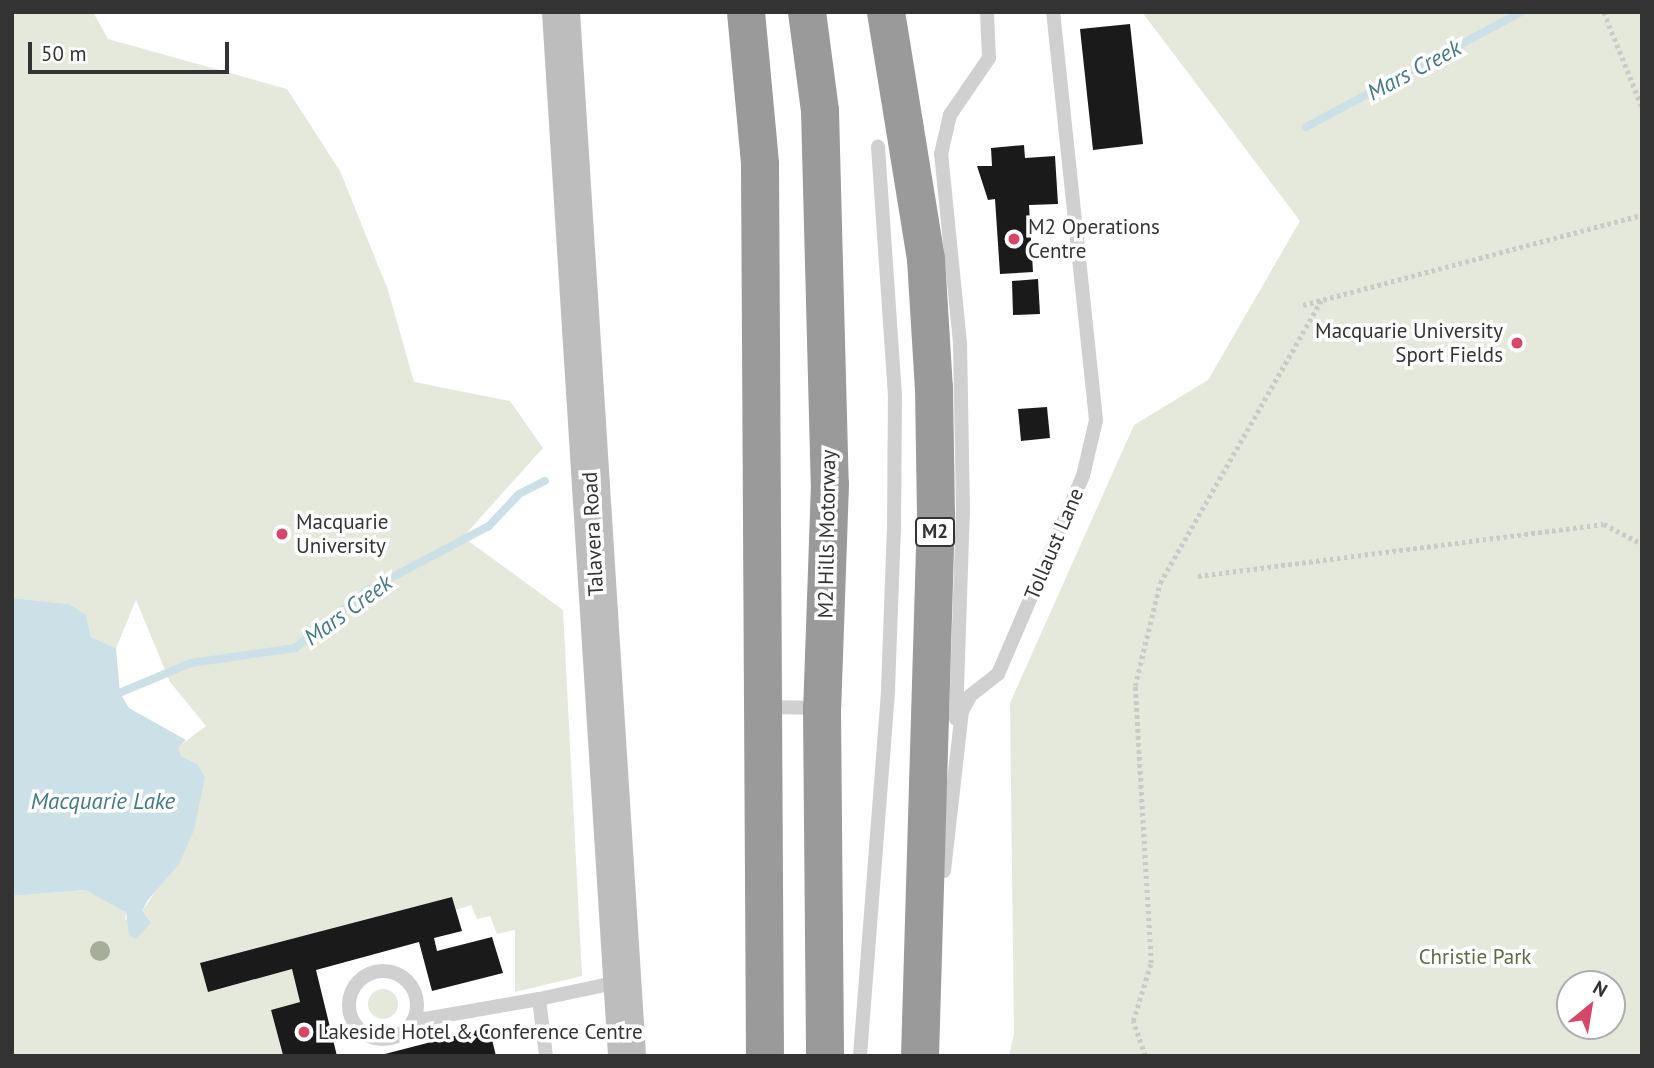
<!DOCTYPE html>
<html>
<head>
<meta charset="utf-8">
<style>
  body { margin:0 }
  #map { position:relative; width:1654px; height:1068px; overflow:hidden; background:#fff; font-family:"PT Sans",sans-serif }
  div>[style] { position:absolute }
  .green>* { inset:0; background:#e4e9dc }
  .round { border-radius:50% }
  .water>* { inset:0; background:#cbe1e7 }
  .stream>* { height:8px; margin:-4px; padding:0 4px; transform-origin:4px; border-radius:4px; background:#cbe1e7 }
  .building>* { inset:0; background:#1a1a1a }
  .path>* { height:4.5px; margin-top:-2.25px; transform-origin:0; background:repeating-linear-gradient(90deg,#cacaca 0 3.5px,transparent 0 7px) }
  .lane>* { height:14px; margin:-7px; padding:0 7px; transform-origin:7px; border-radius:7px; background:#d0d0d0 }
  .lane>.ring { margin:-7px; padding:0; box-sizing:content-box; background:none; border:14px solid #d0d0d0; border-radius:50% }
  .secondary>* { height:38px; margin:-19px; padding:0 19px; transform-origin:19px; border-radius:19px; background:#bdbdbd }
  .highway>* { height:38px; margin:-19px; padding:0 19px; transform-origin:19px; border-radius:19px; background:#9a9a9a }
  .trees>* { width:20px; height:20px; margin:-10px; border-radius:50%; background:#a5ae98 }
  .dots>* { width:19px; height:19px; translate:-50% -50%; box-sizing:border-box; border:4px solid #fff; border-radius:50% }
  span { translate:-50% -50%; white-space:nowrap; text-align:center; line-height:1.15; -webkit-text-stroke:7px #fff; paint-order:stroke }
  .shield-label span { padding:2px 5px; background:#fff; border:2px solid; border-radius:5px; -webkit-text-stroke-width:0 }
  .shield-label { font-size:19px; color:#333; font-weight:700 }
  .poi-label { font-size:21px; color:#333 }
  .left { translate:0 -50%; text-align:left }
  .right { translate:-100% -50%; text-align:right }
  .street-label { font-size:21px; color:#333 }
  .park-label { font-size:21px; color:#5c6b43 }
  .water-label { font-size:23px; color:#437a89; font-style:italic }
  .frame { position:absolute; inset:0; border:14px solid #333; pointer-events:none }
  .north { position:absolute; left:1556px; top:970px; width:70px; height:70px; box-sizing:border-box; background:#fff; border:2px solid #adadad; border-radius:50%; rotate:30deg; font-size:19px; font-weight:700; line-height:28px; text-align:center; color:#333 }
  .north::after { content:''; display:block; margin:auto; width:24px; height:32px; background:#d74769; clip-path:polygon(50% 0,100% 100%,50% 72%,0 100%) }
  .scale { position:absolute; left:28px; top:42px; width:201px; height:32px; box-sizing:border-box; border:4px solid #333; border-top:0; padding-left:9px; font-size:21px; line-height:24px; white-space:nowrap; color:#333; -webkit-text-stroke:5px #fff; paint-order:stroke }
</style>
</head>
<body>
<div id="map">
  <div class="green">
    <i style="clip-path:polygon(12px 12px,93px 12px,108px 39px,287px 89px,340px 171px,388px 290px,414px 382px,510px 401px,543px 448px,463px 537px,563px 610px,582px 976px,515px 992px,515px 930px,497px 934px,490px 916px,477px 919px,471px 905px,209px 992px,292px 969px,300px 1002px,271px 1010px,283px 1055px,291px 1056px,12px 1056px,12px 896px,85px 890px,119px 906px,126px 912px,125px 920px,142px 911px,184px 850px,197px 764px,181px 756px,177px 748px,206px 726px,170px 682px,136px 600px,116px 648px,91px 637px,86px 616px,69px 604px,12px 598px)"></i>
    <i style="clip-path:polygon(evenodd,1142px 12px,1642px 12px,1642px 1056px,1009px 1056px,1014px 1034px,1010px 703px,1134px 425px,1208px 380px,1300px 221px,1142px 12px,1612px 984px,1612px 1026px,1570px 1026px,1570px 984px,1612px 984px)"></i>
    <i class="round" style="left:368px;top:989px;width:30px;height:30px"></i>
  </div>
  <div class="water">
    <i style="clip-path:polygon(13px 598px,69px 604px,86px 615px,91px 637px,116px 648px,120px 693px,129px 708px,186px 740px,178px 748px,181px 756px,197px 764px,205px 777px,194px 830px,179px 864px,148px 900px,142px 911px,151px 923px,136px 939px,129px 935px,126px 912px,85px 890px,12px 896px)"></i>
  </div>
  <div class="stream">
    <i style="left:1306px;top:127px;width:244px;rotate:-28.1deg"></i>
    <i style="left:112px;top:696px;width:86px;rotate:-22.7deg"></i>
    <i style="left:191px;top:663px;width:105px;rotate:-8.2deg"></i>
    <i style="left:295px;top:648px;width:93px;rotate:-38.5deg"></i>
    <i style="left:368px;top:590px;width:137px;rotate:-27.9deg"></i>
    <i style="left:489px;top:526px;width:44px;rotate:-46.8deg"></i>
    <i style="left:519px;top:494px;width:29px;rotate:-27deg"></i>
  </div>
  <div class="building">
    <i style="clip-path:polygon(1130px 24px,1143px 144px,1093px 150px,1080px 29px)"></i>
    <i style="clip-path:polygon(1024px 145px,1025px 158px,1055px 156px,1058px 204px,1029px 205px,1033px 272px,1000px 274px,995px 199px,988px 200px,977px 166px,992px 166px,991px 148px)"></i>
    <i style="clip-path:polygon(1038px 279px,1040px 314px,1013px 315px,1012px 281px)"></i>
    <i style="clip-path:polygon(1047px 407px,1050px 438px,1021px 441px,1018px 409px)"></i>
    <i style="clip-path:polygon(452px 897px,462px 931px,434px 938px,437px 951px,492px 937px,503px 973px,432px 991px,419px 942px,316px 970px,337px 1056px,283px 1055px,271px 1010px,300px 1002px,292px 969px,208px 992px,200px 963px)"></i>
    <i style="clip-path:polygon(489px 1027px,496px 1056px,381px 1056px,381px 1055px)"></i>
  </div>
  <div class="path">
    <i style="left:1604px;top:12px;width:102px;rotate:68.2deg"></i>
    <i style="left:1303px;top:305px;width:351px;rotate:-14.9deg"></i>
    <i style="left:1198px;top:576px;width:409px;rotate:-7.3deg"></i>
    <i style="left:1604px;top:524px;width:43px;rotate:27.8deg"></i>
    <i style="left:1145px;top:1056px;width:37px;rotate:-109deg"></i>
    <i style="left:1133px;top:1021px;width:61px;rotate:-72.8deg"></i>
    <i style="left:1151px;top:963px;width:277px;rotate:-93.3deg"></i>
    <i style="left:1135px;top:686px;width:106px;rotate:-76.4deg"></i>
    <i style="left:1160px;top:583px;width:325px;rotate:-60.3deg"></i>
  </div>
  <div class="lane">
    <i style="left:765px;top:707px;width:57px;rotate:1deg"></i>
    <i style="left:956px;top:719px;width:207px;rotate:-88.1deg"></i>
    <i style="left:963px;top:512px;width:169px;rotate:-91deg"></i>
    <i style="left:960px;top:343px;width:190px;rotate:-95.7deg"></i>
    <i style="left:941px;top:154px;width:40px;rotate:-77deg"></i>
    <i style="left:950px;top:115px;width:69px;rotate:-55.6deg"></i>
    <i style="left:989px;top:58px;width:46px;rotate:-92.5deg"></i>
    <i style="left:944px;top:871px;width:161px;rotate:-83.6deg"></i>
    <i style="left:962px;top:711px;width:18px;rotate:-61deg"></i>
    <i style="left:971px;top:695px;width:34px;rotate:-38deg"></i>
    <i style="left:998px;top:674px;width:215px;rotate:-66.8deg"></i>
    <i style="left:1083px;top:476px;width:57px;rotate:-76.9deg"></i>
    <i style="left:1096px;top:420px;width:410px;rotate:-96deg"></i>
    <i class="ring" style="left:349px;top:971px;width:54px;height:54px"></i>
    <i style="left:413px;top:1021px;width:128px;rotate:-9.9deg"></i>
    <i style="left:546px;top:1056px;width:57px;rotate:-97deg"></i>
    <i style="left:539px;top:999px;width:82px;rotate:-12deg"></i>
    <i style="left:860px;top:1056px;width:367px;rotate:-85.6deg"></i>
    <i style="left:888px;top:690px;width:160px;rotate:-87.9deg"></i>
    <i style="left:894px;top:530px;width:134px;rotate:-89.6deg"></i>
    <i style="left:895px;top:396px;width:250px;rotate:-93.9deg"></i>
  </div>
  <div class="secondary">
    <i style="left:561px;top:12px;width:1046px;rotate:86.38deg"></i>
  </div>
  <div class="highway">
    <i style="left:746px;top:12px;width:153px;rotate:84.7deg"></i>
    <i style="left:760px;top:164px;width:892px;rotate:89.68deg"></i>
    <i style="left:807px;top:12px;width:100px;rotate:82.5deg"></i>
    <i style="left:820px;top:111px;width:373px;rotate:88.5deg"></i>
    <i style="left:830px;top:484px;width:224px;rotate:92deg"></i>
    <i style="left:822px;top:708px;width:348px;rotate:89.5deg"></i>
    <i style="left:886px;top:12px;width:250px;rotate:80.8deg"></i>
    <i style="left:926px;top:259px;width:129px;rotate:86.5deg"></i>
    <i style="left:934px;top:388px;width:126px;rotate:89.1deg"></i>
    <i style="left:936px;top:514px;width:542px;rotate:91.69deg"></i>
  </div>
  <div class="trees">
    <i style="left:100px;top:951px"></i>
  </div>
  <div class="dots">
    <i style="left:1014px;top:239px;background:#d74769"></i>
    <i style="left:1517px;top:343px;background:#d74769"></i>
    <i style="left:282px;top:534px;background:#d74769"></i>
    <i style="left:304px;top:1032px;background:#d74769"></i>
  </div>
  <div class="shield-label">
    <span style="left:935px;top:532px">M2</span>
  </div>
  <div class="poi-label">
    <span class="left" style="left:1028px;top:239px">M2 Operations<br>Centre</span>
    <span class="right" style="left:1503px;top:343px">Macquarie University<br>Sport Fields</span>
    <span class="left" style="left:296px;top:534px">Macquarie<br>University</span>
    <span class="left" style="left:318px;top:1032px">Lakeside Hotel &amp; Conference Centre</span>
  </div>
  <div class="street-label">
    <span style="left:593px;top:534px;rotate:-93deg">Talavera Road</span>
    <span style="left:827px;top:534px;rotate:-89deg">M2 Hills Motorway</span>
    <span style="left:1054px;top:544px;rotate:-67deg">Tollaust Lane</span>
  </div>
  <div class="park-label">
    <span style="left:1475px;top:957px">Christie Park</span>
  </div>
  <div class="water-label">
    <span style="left:1414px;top:70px;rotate:-28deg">Mars Creek</span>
    <span style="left:348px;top:610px;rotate:-36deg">Mars Creek</span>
    <span style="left:103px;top:801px">Macquarie Lake</span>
  </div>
  <div class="frame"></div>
  <div class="north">N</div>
  <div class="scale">50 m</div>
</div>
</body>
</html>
